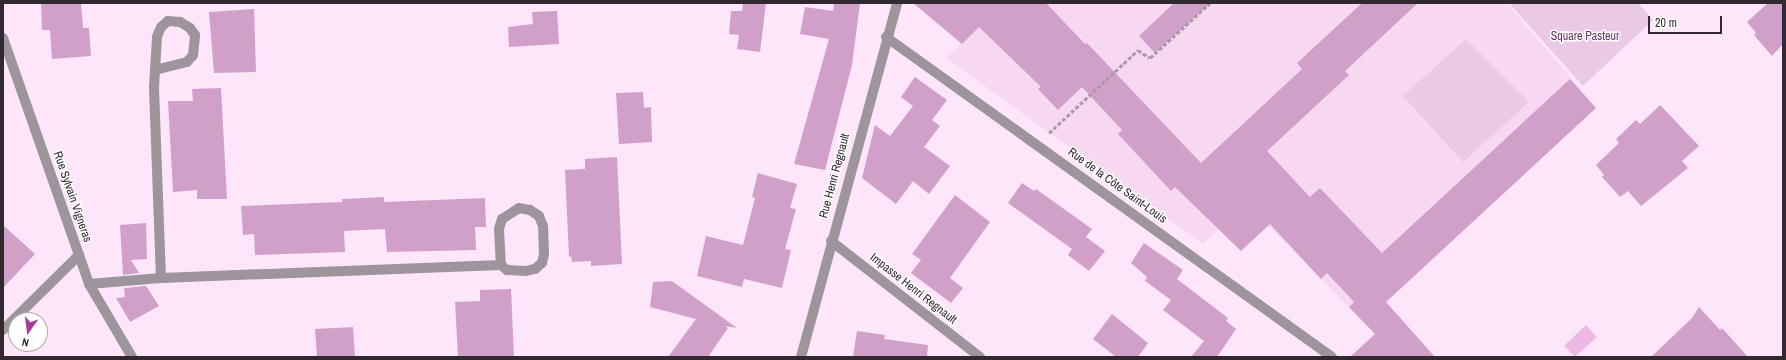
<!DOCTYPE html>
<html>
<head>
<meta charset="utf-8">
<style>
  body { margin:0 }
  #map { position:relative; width:1786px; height:360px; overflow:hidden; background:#fee6fa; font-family:"Archivo Narrow",sans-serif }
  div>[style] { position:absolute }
  .built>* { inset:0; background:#f6d8f1 }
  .green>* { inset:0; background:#e9c9e3 }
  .water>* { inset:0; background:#ebb9e3 }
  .building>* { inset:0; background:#d1a0c9 }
  .path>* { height:2.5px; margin-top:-1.25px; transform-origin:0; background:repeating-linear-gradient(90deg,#ab99a7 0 4px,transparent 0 6px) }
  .minor>* { height:10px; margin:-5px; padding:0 5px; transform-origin:5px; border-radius:5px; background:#9e949c }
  span { translate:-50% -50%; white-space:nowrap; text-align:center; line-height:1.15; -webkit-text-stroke:3px #fff; paint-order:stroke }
  .park-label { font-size:12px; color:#6d3266 }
  .street-label { font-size:12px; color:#322930 }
  .frame { position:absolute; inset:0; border:4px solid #322930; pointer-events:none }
  .north { position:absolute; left:8px; top:312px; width:40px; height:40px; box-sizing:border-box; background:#fff; border:1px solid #ada9ac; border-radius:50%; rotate:194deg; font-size:11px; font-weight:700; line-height:16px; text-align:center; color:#322930 }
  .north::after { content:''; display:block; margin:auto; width:14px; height:18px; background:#a63a9b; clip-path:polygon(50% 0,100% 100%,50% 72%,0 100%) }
  .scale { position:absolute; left:1648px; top:16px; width:74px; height:18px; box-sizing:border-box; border:2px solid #322930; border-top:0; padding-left:5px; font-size:12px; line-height:14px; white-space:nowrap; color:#322930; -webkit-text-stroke:3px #fff; paint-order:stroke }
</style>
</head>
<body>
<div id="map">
  <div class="built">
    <i style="clip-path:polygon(1004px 3px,1507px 3px,1596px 108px,1364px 323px,1246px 203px,1203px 244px,946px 58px)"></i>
  </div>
  <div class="green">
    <i style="clip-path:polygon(1509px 3px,1638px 3px,1653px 20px,1583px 86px)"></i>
    <i style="clip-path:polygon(1466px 39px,1529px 102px,1463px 162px,1403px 96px)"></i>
  </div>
  <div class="water">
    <i style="clip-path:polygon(1586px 325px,1597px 337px,1575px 357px,1564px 346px)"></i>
  </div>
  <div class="building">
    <i style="clip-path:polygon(41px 3px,81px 3px,83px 28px,89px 28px,91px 56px,52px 59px,50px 30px,42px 30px)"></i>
    <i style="clip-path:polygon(743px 3px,766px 3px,760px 52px,737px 49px,739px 35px,729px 34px,731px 11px,742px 11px)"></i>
    <i style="clip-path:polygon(834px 3px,860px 3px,852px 65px,825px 170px,794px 164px,829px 39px,800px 34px,805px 7px,833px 11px)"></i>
    <i style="clip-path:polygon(913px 3px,1046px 3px,1085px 44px,1087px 43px,1201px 163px,1302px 69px,1297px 63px,1362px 3px,1418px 3px,1345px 71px,1349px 75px,1267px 151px,1310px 197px,1320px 188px,1382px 253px,1570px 79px,1596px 108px,1386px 302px,1435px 357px,1350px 357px,1375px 334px,1349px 307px,1354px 302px,1327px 273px,1321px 279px,1270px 224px,1241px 251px,1175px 187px,1171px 191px,1118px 134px,1122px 130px,1082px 87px,1058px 110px,1038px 89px,1041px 87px,979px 27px,962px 44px)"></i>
    <i style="clip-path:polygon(1174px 3px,1210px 3px,1155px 53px,1139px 36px)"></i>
    <i style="clip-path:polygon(1768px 3px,1783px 3px,1783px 44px,1772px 56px,1754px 35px,1756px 33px,1747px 22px)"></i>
    <i style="clip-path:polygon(254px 9px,256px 72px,214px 73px,209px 12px)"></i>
    <i style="clip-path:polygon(557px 11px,559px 44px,509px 47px,508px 27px,533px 24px,532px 12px)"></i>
    <i style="clip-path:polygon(915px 77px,947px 100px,932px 120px,940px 126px,924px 147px,950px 166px,929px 194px,913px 181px,896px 204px,862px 178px,875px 125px,890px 136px,913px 106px,901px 97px)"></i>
    <i style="clip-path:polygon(221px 88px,227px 199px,197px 199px,197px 190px,173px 192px,168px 101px,193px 101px,192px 89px)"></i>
    <i style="clip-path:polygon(643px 92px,644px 108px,651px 107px,652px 142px,619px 144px,616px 93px)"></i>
    <i style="clip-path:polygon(1660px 105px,1699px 146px,1682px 161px,1688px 168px,1641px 206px,1628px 191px,1620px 197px,1602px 177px,1604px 175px,1596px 165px,1619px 143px,1616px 139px,1636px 120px,1640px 124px)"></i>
    <i style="clip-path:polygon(617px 157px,622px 264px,591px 266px,591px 261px,572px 262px,571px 256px,569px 257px,565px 170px,585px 169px,585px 159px)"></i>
    <i style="clip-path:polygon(758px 173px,797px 184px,790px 208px,796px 209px,785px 249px,791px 250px,782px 288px,744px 279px,742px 287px,697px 276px,706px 236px,743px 245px,755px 198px,752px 197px)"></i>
    <i style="clip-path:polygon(1022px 183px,1034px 191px,1036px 189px,1092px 229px,1086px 237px,1105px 251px,1089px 271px,1068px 255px,1072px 249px,1008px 203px)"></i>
    <i style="clip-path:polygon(955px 195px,990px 222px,950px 278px,963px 288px,951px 303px,911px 273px,921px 260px,912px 254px)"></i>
    <i style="clip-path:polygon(384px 197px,384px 202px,485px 198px,486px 227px,475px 227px,476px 250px,387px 252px,385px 229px,344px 231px,345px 252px,255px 255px,254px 234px,243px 235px,241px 206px,342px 202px,342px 199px)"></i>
    <i style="clip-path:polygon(146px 223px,147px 259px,131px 260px,139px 273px,123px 275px,120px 225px)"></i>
    <i style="clip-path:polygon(3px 225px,35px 254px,3px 288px)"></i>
    <i style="clip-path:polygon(1144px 243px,1183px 270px,1177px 279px,1228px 318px,1226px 321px,1236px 329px,1217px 357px,1191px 357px,1204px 341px,1163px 310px,1171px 300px,1145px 281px,1147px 277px,1131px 263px)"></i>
    <i style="clip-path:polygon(672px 281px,737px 328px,725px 326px,728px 328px,708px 357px,668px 357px,696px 319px,650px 307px,653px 282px)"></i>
    <i style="clip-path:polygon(146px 286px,159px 306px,130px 322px,116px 298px,125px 297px,124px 288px)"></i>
    <i style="clip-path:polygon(511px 289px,514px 357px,458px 357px,455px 302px,480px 301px,480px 290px)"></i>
    <i style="clip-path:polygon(1699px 307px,1720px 330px,1722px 328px,1748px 357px,1651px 357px,1692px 318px)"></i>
    <i style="clip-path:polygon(1112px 314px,1148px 343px,1138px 357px,1116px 357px,1093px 339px)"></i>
    <i style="clip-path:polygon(353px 327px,355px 357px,317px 357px,315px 329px)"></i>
    <i style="clip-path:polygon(857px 331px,885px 335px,884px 339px,928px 345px,927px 357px,853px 357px)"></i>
  </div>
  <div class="path">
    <i style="left:1049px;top:133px;width:122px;rotate:-43deg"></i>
    <i style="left:1138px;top:50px;width:14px;rotate:34deg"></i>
    <i style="left:1150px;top:58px;width:81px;rotate:-42.5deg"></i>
  </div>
  <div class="minor">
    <i style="left:886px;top:37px;width:549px;rotate:35.66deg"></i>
    <i style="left:3px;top:38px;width:261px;rotate:70.7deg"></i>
    <i style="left:89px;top:284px;width:85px;rotate:59.5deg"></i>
    <i style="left:155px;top:70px;width:33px;rotate:-14deg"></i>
    <i style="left:187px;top:62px;width:9px;rotate:-49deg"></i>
    <i style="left:193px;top:55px;width:20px;rotate:-84deg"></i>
    <i style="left:195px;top:35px;width:9px;rotate:-126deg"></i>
    <i style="left:190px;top:28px;width:12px;rotate:-149deg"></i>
    <i style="left:180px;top:22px;width:12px;rotate:-175deg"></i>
    <i style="left:168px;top:21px;width:9px;rotate:139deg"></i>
    <i style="left:161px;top:27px;width:11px;rotate:112deg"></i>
    <i style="left:157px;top:37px;width:51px;rotate:93.4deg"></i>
    <i style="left:154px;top:88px;width:190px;rotate:87.9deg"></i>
    <i style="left:831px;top:241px;width:189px;rotate:37.9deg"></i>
    <i style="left:89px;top:284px;width:72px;rotate:-4.8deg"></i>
    <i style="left:161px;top:278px;width:340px;rotate:-2.2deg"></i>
    <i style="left:501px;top:265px;width:8px;rotate:40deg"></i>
    <i style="left:507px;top:270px;width:19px;rotate:3deg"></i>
    <i style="left:526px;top:271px;width:9px;rotate:-13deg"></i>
    <i style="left:535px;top:269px;width:9px;rotate:-41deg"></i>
    <i style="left:542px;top:263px;width:9px;rotate:-77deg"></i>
    <i style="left:544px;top:254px;width:28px;rotate:-92deg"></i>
    <i style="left:543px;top:226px;width:11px;rotate:-112deg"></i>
    <i style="left:539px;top:216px;width:11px;rotate:-146deg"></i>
    <i style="left:530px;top:210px;width:11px;rotate:-170deg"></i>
    <i style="left:519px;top:208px;width:20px;rotate:147deg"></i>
    <i style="left:502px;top:219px;width:10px;rotate:107deg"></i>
    <i style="left:499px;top:229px;width:36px;rotate:87deg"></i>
    <i style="left:3px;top:330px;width:107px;rotate:-44.6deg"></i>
    <i style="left:801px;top:357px;width:367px;rotate:-74.8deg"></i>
  </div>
  <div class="park-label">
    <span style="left:1585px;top:37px">Square Pasteur</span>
  </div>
  <div class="street-label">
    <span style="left:835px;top:176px;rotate:-75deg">Rue Henri Regnault</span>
    <span style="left:1117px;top:186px;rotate:36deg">Rue de la Côte Saint-Louis</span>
    <span style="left:72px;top:197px;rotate:71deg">Rue Sylvain Vigneras</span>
    <span style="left:913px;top:289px;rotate:38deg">Impasse Henri Regnault</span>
  </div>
  <div class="frame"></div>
  <div class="north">N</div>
  <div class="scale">20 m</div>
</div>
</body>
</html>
